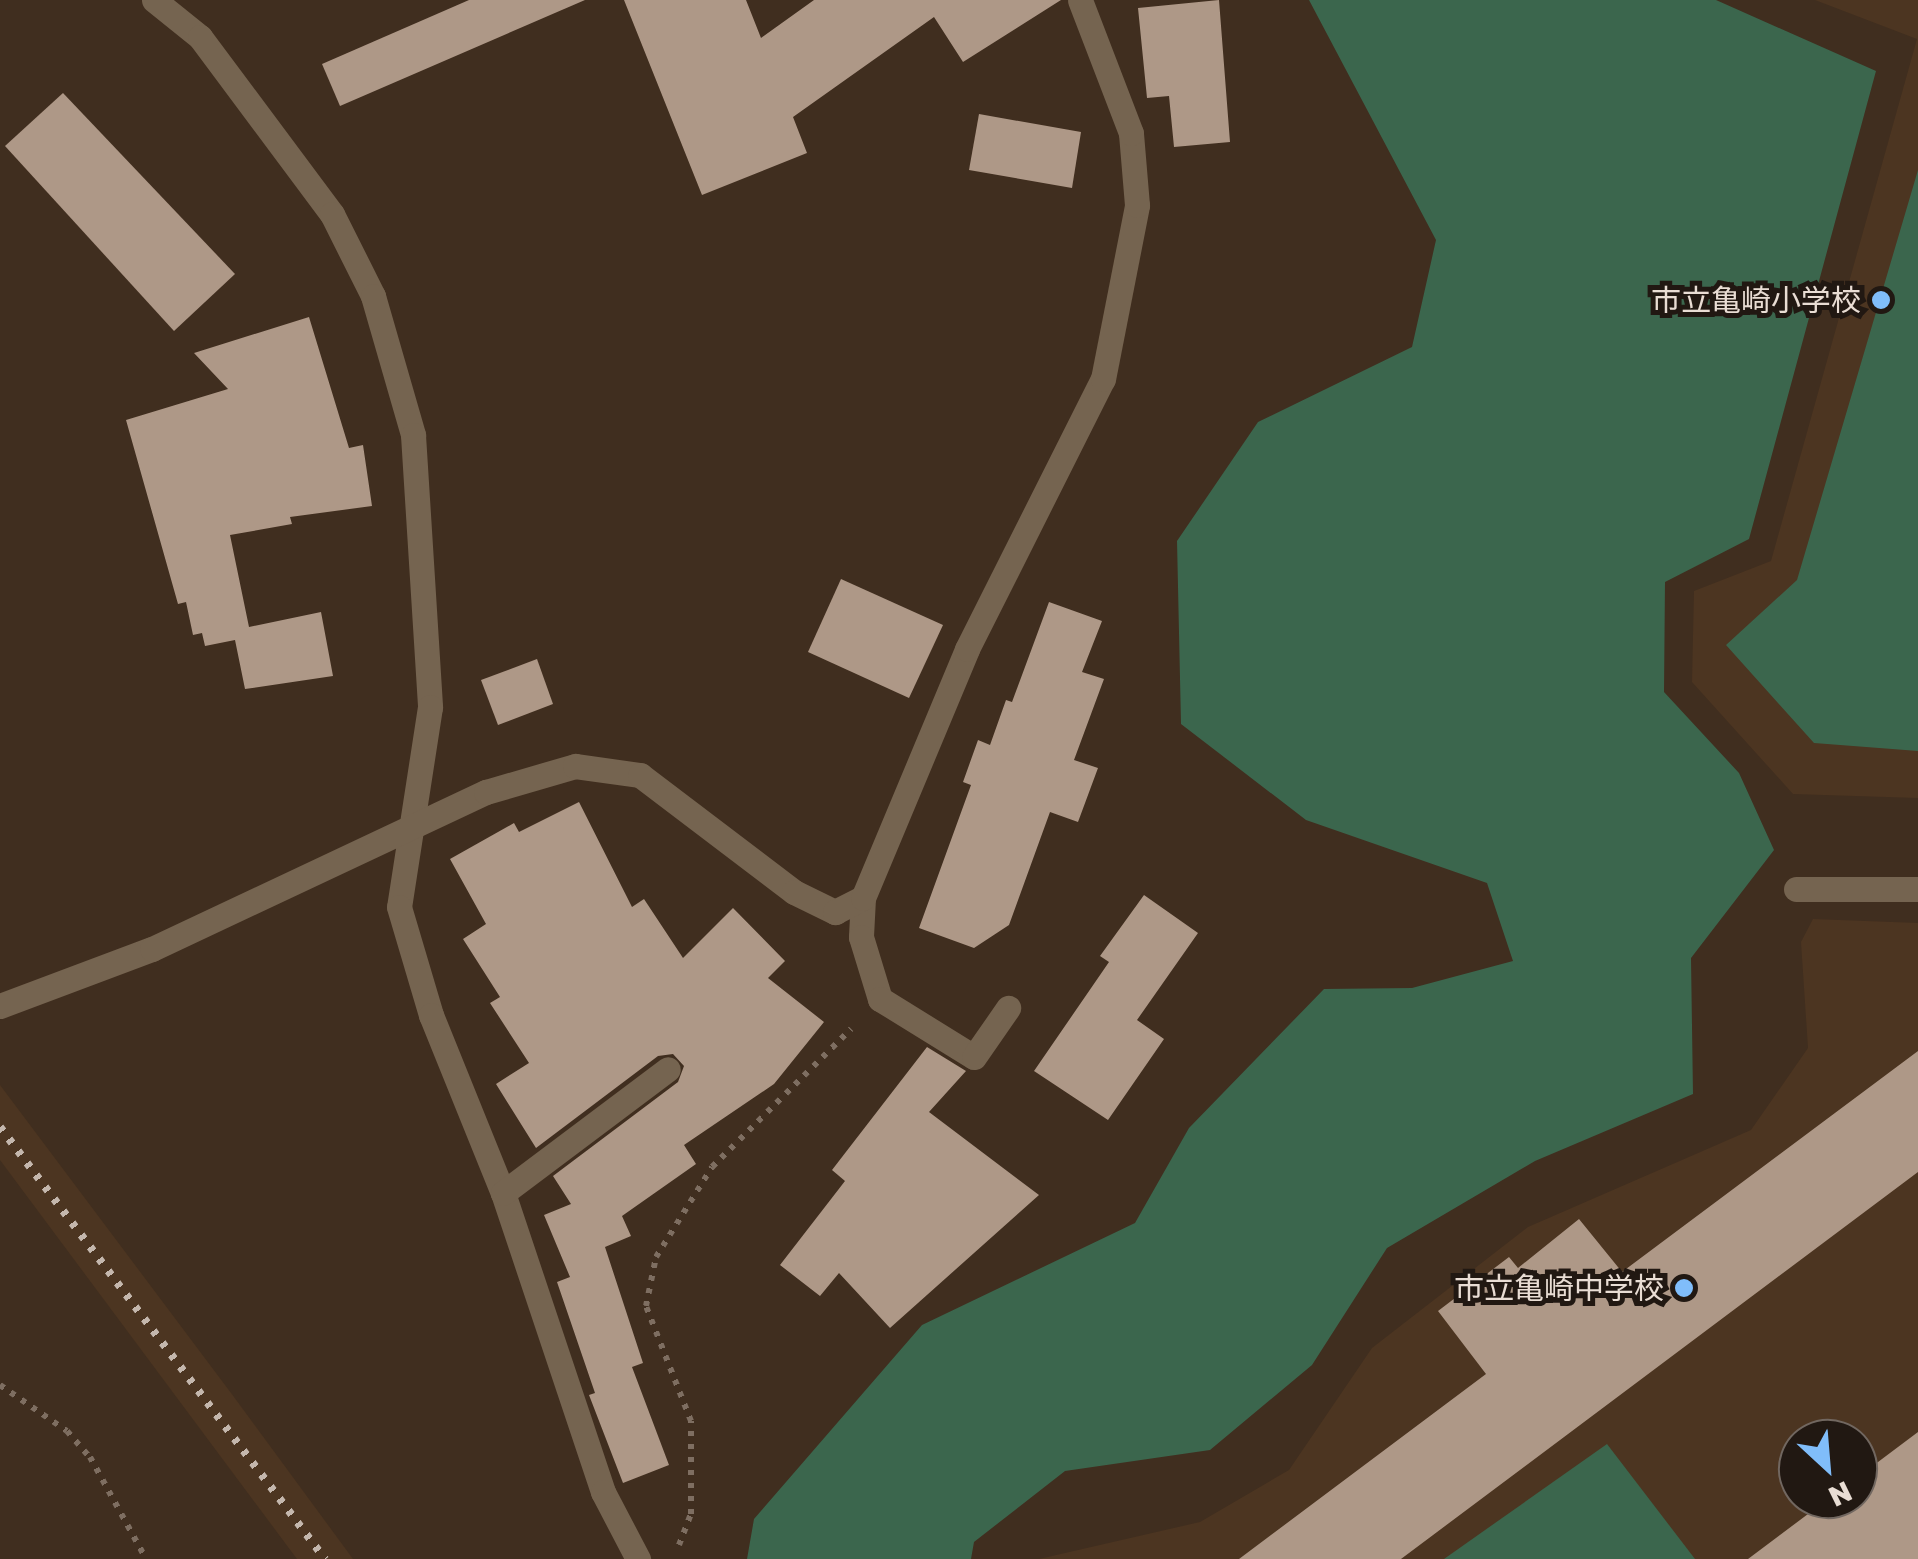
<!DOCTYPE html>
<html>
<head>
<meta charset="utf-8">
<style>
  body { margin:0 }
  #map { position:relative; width:1918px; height:1559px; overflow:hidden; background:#402e1f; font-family:"Golos Text","Noto Sans JP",sans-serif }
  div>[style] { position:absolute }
  .built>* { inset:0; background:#4c3521 }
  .green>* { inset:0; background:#3b664d }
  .building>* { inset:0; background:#ae9887 }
  .path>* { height:6px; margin-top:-3px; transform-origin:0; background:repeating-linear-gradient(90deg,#7e6e61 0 5px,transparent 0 13px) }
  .minor>* { height:25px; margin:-12.5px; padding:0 12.5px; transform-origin:12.5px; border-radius:12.5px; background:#756450 }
  .rail>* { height:8px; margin-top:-4px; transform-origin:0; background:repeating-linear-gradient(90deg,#c4b7ad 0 5px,transparent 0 15px) }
  .dots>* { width:28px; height:28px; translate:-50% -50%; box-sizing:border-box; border:5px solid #211812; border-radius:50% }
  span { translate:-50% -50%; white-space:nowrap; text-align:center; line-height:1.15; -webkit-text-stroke:10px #211812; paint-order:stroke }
  .poi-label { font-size:30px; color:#e9ddd4 }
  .right { translate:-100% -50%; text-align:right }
  .north { position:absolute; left:1778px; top:1419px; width:100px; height:100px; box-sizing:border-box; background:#211812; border:2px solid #716760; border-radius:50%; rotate:154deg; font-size:28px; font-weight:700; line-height:40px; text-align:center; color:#e9ddd4 }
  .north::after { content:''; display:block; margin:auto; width:35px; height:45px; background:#80bdfa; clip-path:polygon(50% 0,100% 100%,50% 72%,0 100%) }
</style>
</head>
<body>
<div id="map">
  <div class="built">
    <i style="clip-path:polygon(1815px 0,1918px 0,1918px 798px,1793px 794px,1692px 682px,1694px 591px,1771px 561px,1917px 39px)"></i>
    <i style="clip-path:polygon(evenodd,1813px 919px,1918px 923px,1918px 1559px,1039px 1559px,1200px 1522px,1289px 1470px,1372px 1348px,1528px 1227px,1751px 1130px,1808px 1048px,1801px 942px,1813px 919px,1798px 1439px,1858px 1439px,1858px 1499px,1798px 1499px,1798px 1439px)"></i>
    <i style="clip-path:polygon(0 1085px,231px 1393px,353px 1559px,297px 1559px,0 1160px)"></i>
  </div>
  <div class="green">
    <i style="clip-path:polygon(1309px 0,1716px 0,1876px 71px,1749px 539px,1665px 582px,1664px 692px,1739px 773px,1774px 850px,1691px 958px,1693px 1094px,1535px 1161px,1387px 1248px,1312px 1365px,1210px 1450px,1065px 1471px,974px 1542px,971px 1559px,747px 1559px,754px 1519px,922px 1325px,1135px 1223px,1189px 1128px,1324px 989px,1412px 988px,1513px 961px,1487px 883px,1306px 820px,1181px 724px,1177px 541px,1258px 422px,1412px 347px,1436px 240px)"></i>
    <i style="clip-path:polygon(1918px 170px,1918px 751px,1814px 743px,1726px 645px,1797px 580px)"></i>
    <i style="clip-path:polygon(1607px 1444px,1695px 1559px,1444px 1559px)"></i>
  </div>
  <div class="building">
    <i style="clip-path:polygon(469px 0,585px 0,340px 106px,322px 64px)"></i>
    <i style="clip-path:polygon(624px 0,746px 0,761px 38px,814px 0,1061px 0,963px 62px,934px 17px,793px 117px,807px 153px,702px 195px)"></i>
    <i style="clip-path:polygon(1219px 0,1230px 142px,1174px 147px,1169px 96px,1147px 98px,1138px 8px)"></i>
    <i style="clip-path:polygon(63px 93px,235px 274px,174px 331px,5px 146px)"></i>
    <i style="clip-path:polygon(979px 114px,1081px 132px,1072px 188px,969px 170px)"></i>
    <i style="clip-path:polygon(309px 317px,349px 448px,363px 445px,372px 506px,290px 517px,292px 524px,230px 535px,249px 627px,321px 612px,333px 676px,245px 689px,235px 640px,205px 646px,202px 633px,193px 635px,186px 602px,178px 604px,126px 420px,228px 389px,194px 353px)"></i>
    <i style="clip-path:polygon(841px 579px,943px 625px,909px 698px,808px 652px)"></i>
    <i style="clip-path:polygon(1049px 602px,1102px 621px,1082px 672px,1104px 679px,1074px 760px,1098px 768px,1078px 822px,1050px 812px,1009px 925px,974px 948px,919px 928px,971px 785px,963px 782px,978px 740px,990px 745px,1006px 700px,1012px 702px)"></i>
    <i style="clip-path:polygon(537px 659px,553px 704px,498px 725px,481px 680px)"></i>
    <i style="clip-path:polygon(579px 802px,632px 907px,644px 899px,683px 958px,733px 908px,785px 961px,768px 978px,824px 1022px,774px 1084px,684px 1145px,696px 1164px,622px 1216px,631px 1236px,605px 1247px,643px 1363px,632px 1367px,669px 1465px,623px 1483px,589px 1395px,595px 1393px,557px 1282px,570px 1277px,544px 1215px,571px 1204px,553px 1176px,678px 1082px,684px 1066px,673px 1054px,658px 1056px,536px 1148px,496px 1084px,529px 1063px,490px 1003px,500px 997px,463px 939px,486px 924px,450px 859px,514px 823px,519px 832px)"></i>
    <i style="clip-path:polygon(1144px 895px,1198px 933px,1137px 1020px,1164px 1039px,1108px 1120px,1034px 1071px,1109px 962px,1100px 956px)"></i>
    <i style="clip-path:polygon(927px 1047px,966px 1071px,929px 1112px,1039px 1195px,890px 1328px,839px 1273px,820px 1296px,780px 1265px,845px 1181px,832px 1170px)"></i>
    <i style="clip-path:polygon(1918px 1051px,1918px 1172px,1401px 1559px,1239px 1559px,1486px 1374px,1438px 1311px,1509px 1257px,1518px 1268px,1579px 1219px,1622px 1272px)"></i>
    <i style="clip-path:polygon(1918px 1432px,1918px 1559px,1748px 1559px,1828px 1499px,1858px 1499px,1858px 1477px)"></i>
  </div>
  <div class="path">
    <i style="left:0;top:1385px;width:81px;rotate:34.5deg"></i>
    <i style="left:67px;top:1431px;width:35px;rotate:49deg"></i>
    <i style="left:90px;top:1457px;width:116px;rotate:61.2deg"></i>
    <i style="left:679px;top:1545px;width:33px;rotate:-69deg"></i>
    <i style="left:691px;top:1514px;width:93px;rotate:-90deg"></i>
    <i style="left:691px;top:1421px;width:123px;rotate:-111.4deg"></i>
    <i style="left:646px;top:1306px;width:50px;rotate:-78.5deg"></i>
    <i style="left:656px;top:1257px;width:106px;rotate:-58.1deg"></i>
    <i style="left:712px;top:1167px;width:196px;rotate:-44.8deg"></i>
  </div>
  <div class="minor">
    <i style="left:154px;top:0;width:59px;rotate:38.8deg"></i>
    <i style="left:200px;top:37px;width:221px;rotate:53.3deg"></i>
    <i style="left:332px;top:214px;width:92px;rotate:63.4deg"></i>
    <i style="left:373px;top:296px;width:145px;rotate:73.9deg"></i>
    <i style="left:413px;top:435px;width:273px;rotate:86.4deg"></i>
    <i style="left:430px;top:707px;width:202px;rotate:98.8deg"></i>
    <i style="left:399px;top:907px;width:113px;rotate:73.5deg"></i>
    <i style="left:431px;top:1015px;width:192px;rotate:68deg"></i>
    <i style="left:503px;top:1193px;width:315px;rotate:71.5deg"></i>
    <i style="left:603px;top:1492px;width:76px;rotate:62.4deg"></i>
    <i style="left:1796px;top:889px;width:122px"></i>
    <i style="left:863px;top:898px;width:39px;rotate:93deg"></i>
    <i style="left:861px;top:937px;width:65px;rotate:73deg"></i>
    <i style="left:880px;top:999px;width:110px;rotate:31.7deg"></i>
    <i style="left:974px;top:1057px;width:60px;rotate:-55.2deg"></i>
    <i style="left:0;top:1006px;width:162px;rotate:-20.6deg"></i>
    <i style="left:152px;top:949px;width:369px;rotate:-25.2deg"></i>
    <i style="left:486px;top:792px;width:93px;rotate:-16.3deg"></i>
    <i style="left:575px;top:766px;width:66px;rotate:7.9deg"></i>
    <i style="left:640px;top:775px;width:193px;rotate:37.2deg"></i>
    <i style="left:794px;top:892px;width:46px;rotate:26deg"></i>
    <i style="left:835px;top:912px;width:31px;rotate:-27deg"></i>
    <i style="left:863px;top:898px;width:270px;rotate:-67.3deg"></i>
    <i style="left:967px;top:649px;width:302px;rotate:-63.3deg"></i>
    <i style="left:1103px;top:379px;width:177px;rotate:-78.9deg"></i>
    <i style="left:1137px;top:205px;width:72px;rotate:-94.8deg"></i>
    <i style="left:1131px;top:133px;width:142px;rotate:-111deg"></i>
    <i style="left:503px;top:1193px;width:206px;rotate:-36.9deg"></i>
  </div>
  <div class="rail">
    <i style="left:0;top:1127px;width:541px;rotate:53.05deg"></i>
  </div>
  <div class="dots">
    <i style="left:1881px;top:300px;background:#80bdfa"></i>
    <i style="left:1684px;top:1288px;background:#80bdfa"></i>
  </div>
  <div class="poi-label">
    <span class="right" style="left:1861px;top:300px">市立亀崎小学校</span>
    <span class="right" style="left:1664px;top:1288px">市立亀崎中学校</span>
  </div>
  <div class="north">N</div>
</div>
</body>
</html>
